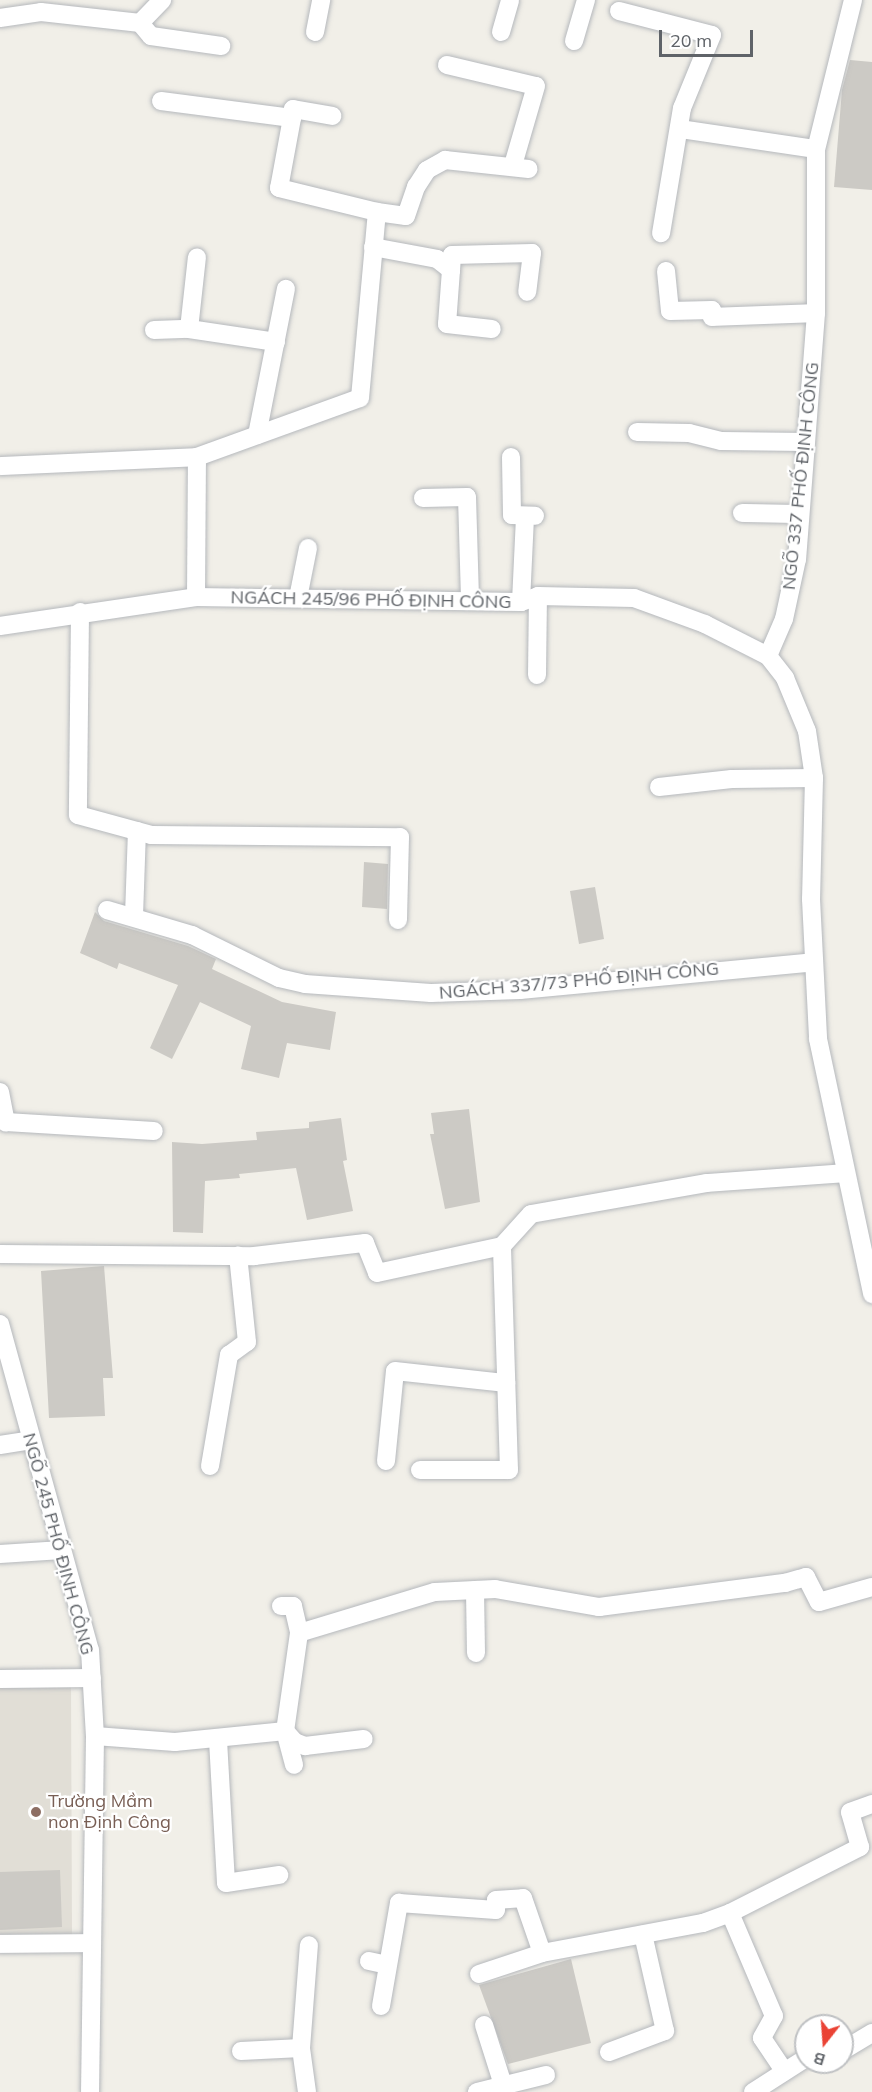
<!DOCTYPE html>
<html>
<head>
<meta charset="utf-8">
<style>
  body { margin:0 }
  #map { position:relative; width:872px; height:2092px; overflow:hidden; background:#f1efe8; font-family:Mulish,sans-serif }
  div>[style] { position:absolute }
  .education>* { inset:0; background:#e1ded6 }
  .building>* { inset:0; background:#cccac5 }
  .roads { filter:drop-shadow(0 0 2px #b5b8bc) drop-shadow(0 0 2px #b5b8bc) }
  .lane>* { height:18px; margin:-9px; padding:0 9px; transform-origin:9px; border-radius:9px; background:#fff }
  .dots>* { width:16px; height:16px; translate:-50% -50%; box-sizing:border-box; border:3px solid #fff; border-radius:50% }
  span { translate:-50% -50%; white-space:nowrap; text-align:center; line-height:1.15; -webkit-text-stroke:4.5px #fff; paint-order:stroke }
  .street-label { font-size:18px; color:#5f6368 }
  .education-label { font-size:18px; color:#785e54 }
  .left { translate:0 -50%; text-align:left }
  .north { position:absolute; left:794px; top:2014px; width:60px; height:60px; box-sizing:border-box; background:#fff; border:2px solid #bfc1c3; border-radius:50%; rotate:197deg; font-size:16px; font-weight:700; line-height:24px; text-align:center; color:#5f6368 }
  .north::after { content:''; display:block; margin:auto; width:21px; height:27px; background:#ea4335; clip-path:polygon(50% 0,100% 100%,50% 72%,0 100%) }
  .scale { position:absolute; left:659px; top:30px; width:94px; height:27px; box-sizing:border-box; border:3px solid #5f6368; border-top:0; padding-left:8px; font-size:18px; line-height:21px; white-space:nowrap; color:#5f6368; -webkit-text-stroke:4px #fff; paint-order:stroke }
</style>
</head>
<body>
<div id="map">
  <div class="education">
    <i style="clip-path:polygon(71px 1683px,72px 1936px,0 1938px,0 1688px)"></i>
  </div>
  <div class="building">
    <i style="clip-path:polygon(850px 60px,872px 62px,872px 190px,834px 187px,842px 90px)"></i>
    <i style="clip-path:polygon(364px 862px,388px 864px,387px 909px,362px 907px)"></i>
    <i style="clip-path:polygon(595px 887px,604px 939px,579px 944px,570px 891px)"></i>
    <i style="clip-path:polygon(95px 912px,104px 921px,188px 946px,216px 959px,212px 969px,282px 1002px,336px 1012px,330px 1050px,287px 1043px,279px 1078px,241px 1069px,251px 1026px,200px 1002px,172px 1059px,150px 1048px,178px 985px,119px 963px,117px 969px,80px 953px)"></i>
    <i style="clip-path:polygon(469px 1109px,480px 1202px,445px 1209px,430px 1134px,434px 1134px,431px 1113px)"></i>
    <i style="clip-path:polygon(341px 1118px,347px 1160px,343px 1161px,353px 1211px,307px 1220px,296px 1168px,239px 1174px,240px 1178px,205px 1181px,203px 1233px,173px 1232px,172px 1142px,202px 1144px,257px 1140px,256px 1132px,309px 1128px,309px 1122px)"></i>
    <i style="clip-path:polygon(104px 1266px,113px 1378px,103px 1378px,105px 1416px,49px 1418px,41px 1271px)"></i>
    <i style="clip-path:polygon(60px 1870px,62px 1927px,0 1930px,0 1872px)"></i>
    <i style="clip-path:polygon(571px 1959px,591px 2043px,508px 2064px,479px 1985px)"></i>
  </div>
  <div class="roads">
    <div class="lane">
      <i style="left:853px;top:0;width:154px;rotate:103.9deg"></i>
      <i style="left:816px;top:149px;width:164px;rotate:90deg"></i>
      <i style="left:816px;top:313px;width:247px;rotate:94.4deg"></i>
      <i style="left:797px;top:559px;width:61px;rotate:102.2deg"></i>
      <i style="left:784px;top:619px;width:40px;rotate:113.4deg"></i>
      <i style="left:768px;top:656px;width:28px;rotate:52deg"></i>
      <i style="left:785px;top:678px;width:57px;rotate:67.5deg"></i>
      <i style="left:807px;top:731px;width:48px;rotate:81.5deg"></i>
      <i style="left:814px;top:778px;width:121px;rotate:91.4deg"></i>
      <i style="left:811px;top:899px;width:140px;rotate:87.1deg"></i>
      <i style="left:818px;top:1039px;width:261px;rotate:78deg"></i>
      <i style="left:619px;top:11px;width:96px;rotate:14.5deg"></i>
      <i style="left:712px;top:35px;width:79px;rotate:112.3deg"></i>
      <i style="left:682px;top:108px;width:127px;rotate:99.5deg"></i>
      <i style="left:0;top:18px;width:41px;rotate:-8.3deg"></i>
      <i style="left:41px;top:12px;width:100px;rotate:6.3deg"></i>
      <i style="left:140px;top:23px;width:32px;rotate:-46deg"></i>
      <i style="left:140px;top:23px;width:17px;rotate:50deg"></i>
      <i style="left:151px;top:36px;width:71px;rotate:8.1deg"></i>
      <i style="left:315px;top:32px;width:33px;rotate:-79deg"></i>
      <i style="left:501px;top:32px;width:33px;rotate:-74deg"></i>
      <i style="left:574px;top:41px;width:43px;rotate:-73.7deg"></i>
      <i style="left:447px;top:65px;width:91px;rotate:13.3deg"></i>
      <i style="left:536px;top:86px;width:82px;rotate:106.2deg"></i>
      <i style="left:161px;top:101px;width:132px;rotate:7.4deg"></i>
      <i style="left:292px;top:118px;width:71px;rotate:100.5deg"></i>
      <i style="left:279px;top:188px;width:101px;rotate:13.8deg"></i>
      <i style="left:377px;top:212px;width:29px;rotate:8deg"></i>
      <i style="left:406px;top:216px;width:31px;rotate:-71deg"></i>
      <i style="left:416px;top:187px;width:20px;rotate:-57deg"></i>
      <i style="left:427px;top:170px;width:21px;rotate:-29deg"></i>
      <i style="left:445px;top:160px;width:84px;rotate:6.1deg"></i>
      <i style="left:292px;top:118px;width:9px;rotate:-84deg"></i>
      <i style="left:293px;top:109px;width:40px;rotate:10deg"></i>
      <i style="left:680px;top:129px;width:137px;rotate:8.4deg"></i>
      <i style="left:373px;top:247px;width:65px;rotate:10.6deg"></i>
      <i style="left:437px;top:259px;width:18px;rotate:38deg"></i>
      <i style="left:451px;top:270px;width:54px;rotate:94.2deg"></i>
      <i style="left:447px;top:324px;width:45px;rotate:6.3deg"></i>
      <i style="left:451px;top:270px;width:15px;rotate:-86deg"></i>
      <i style="left:452px;top:255px;width:80px;rotate:-1.4deg"></i>
      <i style="left:532px;top:253px;width:39px;rotate:97deg"></i>
      <i style="left:666px;top:271px;width:40px;rotate:84.3deg"></i>
      <i style="left:670px;top:311px;width:42px;rotate:-1.4deg"></i>
      <i style="left:712px;top:310px;width:7px;rotate:90deg"></i>
      <i style="left:712px;top:317px;width:104px;rotate:-2.2deg"></i>
      <i style="left:189px;top:329px;width:72px;rotate:-83.7deg"></i>
      <i style="left:154px;top:330px;width:35px;rotate:-2deg"></i>
      <i style="left:189px;top:329px;width:88px;rotate:8.5deg"></i>
      <i style="left:637px;top:432px;width:52px;rotate:1.1deg"></i>
      <i style="left:689px;top:433px;width:33px;rotate:14deg"></i>
      <i style="left:721px;top:441px;width:85px;rotate:0.7deg"></i>
      <i style="left:257px;top:435px;width:149px;rotate:-78.8deg"></i>
      <i style="left:511px;top:457px;width:58px;rotate:89deg"></i>
      <i style="left:512px;top:515px;width:23px;rotate:2deg"></i>
      <i style="left:0;top:466px;width:197px;rotate:-2.6deg"></i>
      <i style="left:197px;top:457px;width:173px;rotate:-19.9deg"></i>
      <i style="left:360px;top:398px;width:187px;rotate:-84.8deg"></i>
      <i style="left:423px;top:498px;width:44px;rotate:-1.3deg"></i>
      <i style="left:467px;top:497px;width:104px;rotate:88.3deg"></i>
      <i style="left:742px;top:513px;width:58px;rotate:1deg"></i>
      <i style="left:196px;top:597px;width:140px;rotate:-89.6deg"></i>
      <i style="left:298px;top:598px;width:51px;rotate:-78.7deg"></i>
      <i style="left:521px;top:602px;width:86px;rotate:-87.3deg"></i>
      <i style="left:80px;top:612px;width:203px;rotate:90.6deg"></i>
      <i style="left:78px;top:815px;width:76px;rotate:15.3deg"></i>
      <i style="left:151px;top:835px;width:249px;rotate:0.5deg"></i>
      <i style="left:400px;top:837px;width:83px;rotate:91.4deg"></i>
      <i style="left:0;top:626px;width:198px;rotate:-8.4deg"></i>
      <i style="left:196px;top:597px;width:325px;rotate:0.9deg"></i>
      <i style="left:521px;top:602px;width:18px;rotate:-19deg"></i>
      <i style="left:538px;top:596px;width:96px;rotate:1.2deg"></i>
      <i style="left:634px;top:598px;width:76px;rotate:20.1deg"></i>
      <i style="left:705px;top:624px;width:71px;rotate:26.9deg"></i>
      <i style="left:537px;top:675px;width:79px;rotate:-89.3deg"></i>
      <i style="left:659px;top:787px;width:73px;rotate:-6.3deg"></i>
      <i style="left:732px;top:779px;width:82px;rotate:-0.7deg"></i>
      <i style="left:107px;top:910px;width:89px;rotate:16.4deg"></i>
      <i style="left:192px;top:935px;width:97px;rotate:26.3deg"></i>
      <i style="left:279px;top:978px;width:27px;rotate:13deg"></i>
      <i style="left:305px;top:984px;width:126px;rotate:4.1deg"></i>
      <i style="left:431px;top:993px;width:89px;rotate:-1.9deg"></i>
      <i style="left:520px;top:990px;width:295px;rotate:-5.4deg"></i>
      <i style="left:134px;top:916px;width:85px;rotate:-88deg"></i>
      <i style="left:0;top:1092px;width:31px;rotate:79deg"></i>
      <i style="left:6px;top:1122px;width:148px;rotate:3.5deg"></i>
      <i style="left:0;top:1254px;width:254px;rotate:0.5deg"></i>
      <i style="left:254px;top:1256px;width:112px;rotate:-6.7deg"></i>
      <i style="left:365px;top:1243px;width:32px;rotate:68deg"></i>
      <i style="left:377px;top:1273px;width:128px;rotate:-12.2deg"></i>
      <i style="left:502px;top:1246px;width:43px;rotate:-47.8deg"></i>
      <i style="left:531px;top:1214px;width:179px;rotate:-10deg"></i>
      <i style="left:707px;top:1183px;width:138px;rotate:-4.1deg"></i>
      <i style="left:0;top:1324px;width:338px;rotate:74.6deg"></i>
      <i style="left:90px;top:1650px;width:86px;rotate:86.7deg"></i>
      <i style="left:95px;top:1736px;width:356px;rotate:90.8deg"></i>
      <i style="left:0;top:1445px;width:30px;rotate:-9deg"></i>
      <i style="left:386px;top:1461px;width:90px;rotate:-84.3deg"></i>
      <i style="left:395px;top:1371px;width:112px;rotate:6.2deg"></i>
      <i style="left:210px;top:1466px;width:113px;rotate:-80.3deg"></i>
      <i style="left:229px;top:1355px;width:22px;rotate:-36deg"></i>
      <i style="left:247px;top:1342px;width:87px;rotate:-95.9deg"></i>
      <i style="left:420px;top:1470px;width:89px"></i>
      <i style="left:509px;top:1470px;width:224px;rotate:-91.8deg"></i>
      <i style="left:0;top:1554px;width:62px;rotate:-3.7deg"></i>
      <i style="left:475px;top:1590px;width:63px;rotate:89.1deg"></i>
      <i style="left:281px;top:1606px;width:12px"></i>
      <i style="left:293px;top:1606px;width:28px;rotate:77deg"></i>
      <i style="left:299px;top:1633px;width:99px;rotate:98.1deg"></i>
      <i style="left:285px;top:1731px;width:35px;rotate:75deg"></i>
      <i style="left:299px;top:1633px;width:142px;rotate:-16.8deg"></i>
      <i style="left:435px;top:1592px;width:60px;rotate:-2.9deg"></i>
      <i style="left:495px;top:1589px;width:106px;rotate:9.8deg"></i>
      <i style="left:599px;top:1607px;width:188px;rotate:-7.4deg"></i>
      <i style="left:785px;top:1583px;width:22px;rotate:-16deg"></i>
      <i style="left:806px;top:1577px;width:28px;rotate:63deg"></i>
      <i style="left:819px;top:1602px;width:55px;rotate:-15.8deg"></i>
      <i style="left:0;top:1679px;width:92px;rotate:-0.6deg"></i>
      <i style="left:285px;top:1731px;width:15px;rotate:48deg"></i>
      <i style="left:295px;top:1742px;width:11px;rotate:22deg"></i>
      <i style="left:305px;top:1746px;width:59px;rotate:-6.8deg"></i>
      <i style="left:95px;top:1736px;width:80px;rotate:4.3deg"></i>
      <i style="left:175px;top:1742px;width:111px;rotate:-5.7deg"></i>
      <i style="left:218px;top:1740px;width:143px;rotate:86.8deg"></i>
      <i style="left:226px;top:1883px;width:54px;rotate:-8.6deg"></i>
      <i style="left:730px;top:1913px;width:112px;rotate:66.9deg"></i>
      <i style="left:774px;top:2016px;width:25px;rotate:119deg"></i>
      <i style="left:762px;top:2038px;width:40px;rotate:56deg"></i>
      <i style="left:0;top:1944px;width:92px;rotate:-0.6deg"></i>
      <i style="left:369px;top:1961px;width:19px;rotate:12deg"></i>
      <i style="left:479px;top:1974px;width:66px;rotate:-18.4deg"></i>
      <i style="left:542px;top:1953px;width:164px;rotate:-10.6deg"></i>
      <i style="left:703px;top:1923px;width:29px;rotate:-20deg"></i>
      <i style="left:730px;top:1913px;width:146px;rotate:-26.9deg"></i>
      <i style="left:860px;top:1847px;width:36px;rotate:-106deg"></i>
      <i style="left:850px;top:1812px;width:23px;rotate:-20deg"></i>
      <i style="left:381px;top:2006px;width:105px;rotate:-80.1deg"></i>
      <i style="left:399px;top:1903px;width:97px;rotate:4.1deg"></i>
      <i style="left:496px;top:1910px;width:10px;rotate:-90deg"></i>
      <i style="left:496px;top:1900px;width:27px;rotate:-4deg"></i>
      <i style="left:523px;top:1898px;width:58px;rotate:70.9deg"></i>
      <i style="left:484px;top:2025px;width:63px;rotate:72.4deg"></i>
      <i style="left:241px;top:2051px;width:60px;rotate:-2.9deg"></i>
      <i style="left:842px;top:2051px;width:35px;rotate:-31deg"></i>
      <i style="left:609px;top:2052px;width:60px;rotate:-20.6deg"></i>
      <i style="left:665px;top:2031px;width:99px;rotate:-102.8deg"></i>
      <i style="left:307px;top:2092px;width:44px;rotate:-97.8deg"></i>
      <i style="left:301px;top:2048px;width:103px;rotate:-85.6deg"></i>
      <i style="left:477px;top:2092px;width:71px;rotate:-13.8deg"></i>
      <i style="left:753px;top:2092px;width:63px;rotate:-32.7deg"></i>
    </div>
  </div>
  <div class="dots">
    <i style="left:36px;top:1812px;background:#8d6e63"></i>
  </div>
  <div class="street-label">
    <span style="left:801px;top:476px;rotate:-84deg">NGÕ 337 PHỐ ĐỊNH CÔNG</span>
    <span style="left:371px;top:600px;rotate:1deg">NGÁCH 245/96 PHỐ ĐỊNH CÔNG</span>
    <span style="left:579px;top:981px;rotate:-5deg">NGÁCH 337/73 PHỐ ĐỊNH CÔNG</span>
    <span style="left:58px;top:1544px;rotate:75deg">NGÕ 245 PHỐ ĐỊNH CÔNG</span>
  </div>
  <div class="education-label">
    <span class="left" style="left:48px;top:1812px">Trường Mầm<br>non Định Công</span>
  </div>
  <div class="north">B</div>
  <div class="scale">20 m</div>
</div>
</body>
</html>
